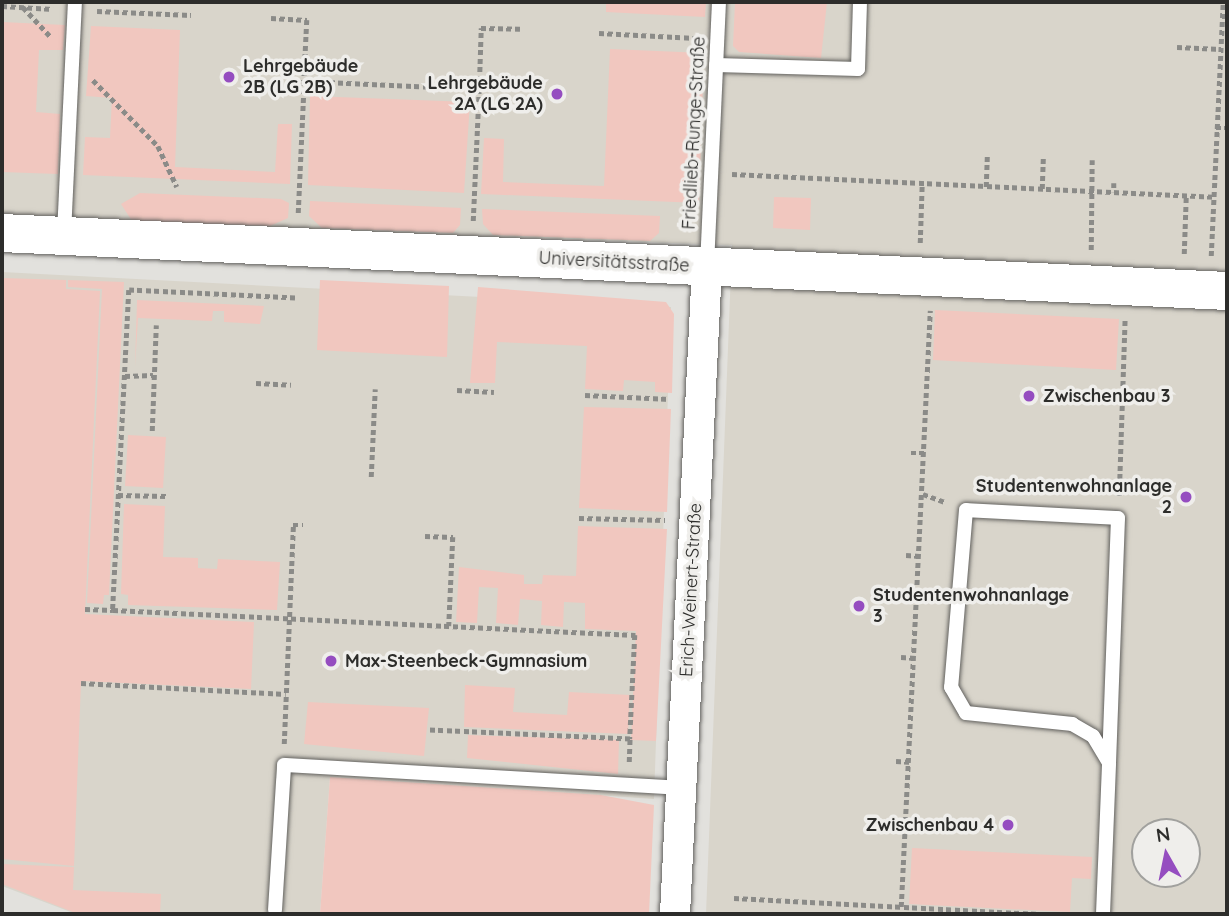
<!DOCTYPE html>
<html>
<head>
<meta charset="utf-8">
<style>
  body { margin:0 }
  #map { position:relative; width:1229px; height:916px; overflow:hidden; background:#e2e1dd; font-family:Quicksand,sans-serif }
  div>[style] { position:absolute }
  .built>* { inset:0; background:#d9d5cb }
  .green>* { inset:0; background:#f1c7bf }
  .path>* { height:4.5px; margin-top:-2.25px; transform-origin:0; background:repeating-linear-gradient(90deg,#8b8b88 0 5px,transparent 0 8.5px) }
  .roads { filter:drop-shadow(0 0 2px #62615e) drop-shadow(0 0 2px #62615e) }
  .lane>* { height:14px; margin:-7px; padding:0 7px; transform-origin:7px; border-radius:7px; background:#fff }
  .street>* { height:30px; margin:-15px; padding:0 15px; transform-origin:15px; border-radius:15px; background:#fff }
  .secondary>* { height:38px; margin:-19px; padding:0 19px; transform-origin:19px; border-radius:19px; background:#fff }
  .dots>* { width:19px; height:19px; translate:-50% -50%; box-sizing:border-box; border:4px solid #efeeeb; border-radius:50% }
  span { translate:-50% -50%; white-space:nowrap; text-align:center; line-height:1.15; -webkit-text-stroke:7px #efeeeb; paint-order:stroke }
  .poi-label { font-size:18px; color:#2d2d2b; font-weight:700 }
  .left { translate:0 -50%; text-align:left }
  .right { translate:-100% -50%; text-align:right }
  .street-label { font-size:18px; color:#2d2d2b }
  .frame { position:absolute; inset:0; border:4px solid #2d2d2b; pointer-events:none }
  .north { position:absolute; left:1131px; top:818px; width:70px; height:70px; box-sizing:border-box; background:#efeeeb; border:2px solid #a1a19e; border-radius:50%; rotate:351deg; font-size:19px; font-weight:700; line-height:28px; text-align:center; color:#2d2d2b }
  .north::after { content:''; display:block; margin:auto; width:24px; height:32px; background:#954dc0; clip-path:polygon(50% 0,100% 100%,50% 72%,0 100%) }
</style>
</head>
<body>
<div id="map">
  <div class="built">
    <i style="clip-path:polygon(evenodd,2px 2px,1227px 2px,1227px 914px,706px 914px,732px 245px,2px 220px,2px 2px,1145px 832px,1187px 832px,1187px 874px,1145px 874px,1145px 832px)"></i>
    <i style="clip-path:polygon(2px 272px,671px 307px,654px 799px,330px 777px,320px 914px,76px 914px,2px 886px)"></i>
  </div>
  <div class="green">
    <i style="clip-path:polygon(606px 2px,706px 2px,705px 17px,606px 12px)"></i>
    <i style="clip-path:polygon(735px 2px,827px 2px,821px 58px,739px 52px,733px 46px)"></i>
    <i style="clip-path:polygon(2px 22px,65px 25px,63px 50px,39px 50px,36px 112px,60px 114px,58px 174px,2px 172px)"></i>
    <i style="clip-path:polygon(91px 26px,180px 30px,175px 167px,275px 172px,278px 124px,292px 124px,290px 184px,83px 175px,85px 137px,110px 138px,112px 98px,86px 96px)"></i>
    <i style="clip-path:polygon(610px 49px,704px 53px,699px 203px,481px 194px,484px 138px,504px 139px,503px 182px,604px 186px)"></i>
    <i style="clip-path:polygon(310px 96px,470px 102px,464px 193px,308px 185px)"></i>
    <i style="clip-path:polygon(140px 193px,281px 199px,289px 203px,288px 218px,270px 226px,132px 221px,121px 204px)"></i>
    <i style="clip-path:polygon(774px 197px,811px 198px,810px 230px,773px 228px)"></i>
    <i style="clip-path:polygon(310px 201px,461px 208px,460px 225px,453px 233px,322px 228px,309px 216px)"></i>
    <i style="clip-path:polygon(482px 209px,660px 216px,659px 233px,650px 241px,493px 235px,483px 224px)"></i>
    <i style="clip-path:polygon(2px 278px,66px 280px,66px 289px,100px 291px,85px 614px,254px 622px,251px 689px,81px 681px,74px 866px,2px 859px)"></i>
    <i style="clip-path:polygon(68px 280px,124px 282px,109px 595px,104px 595px,103px 604px,87px 603px,102px 289px,68px 287px)"></i>
    <i style="clip-path:polygon(320px 280px,449px 286px,447px 357px,317px 350px)"></i>
    <i style="clip-path:polygon(478px 287px,666px 302px,674px 314px,672px 393px,655px 392px,655px 382px,624px 380px,623px 391px,585px 389px,587px 346px,497px 342px,495px 383px,470px 383px)"></i>
    <i style="clip-path:polygon(137px 300px,264px 306px,260px 324px,224px 322px,224px 311px,213px 311px,212px 321px,138px 318px,135px 367px)"></i>
    <i style="clip-path:polygon(935px 310px,1119px 319px,1116px 370px,933px 360px)"></i>
    <i style="clip-path:polygon(584px 407px,671px 409px,667px 512px,579px 508px)"></i>
    <i style="clip-path:polygon(128px 435px,166px 437px,163px 488px,125px 486px)"></i>
    <i style="clip-path:polygon(124px 504px,165px 506px,163px 557px,198px 558px,198px 568px,217px 569px,218px 559px,280px 562px,277px 610px,128px 605px,128px 595px,121px 594px)"></i>
    <i style="clip-path:polygon(578px 526px,667px 529px,656px 741px,631px 740px,636px 631px,585px 629px,585px 603px,564px 602px,563px 627px,541px 625px,542px 601px,520px 599px,518px 625px,496px 623px,498px 588px,479px 587px,477px 623px,456px 622px,459px 567px,524px 575px,524px 584px,542px 584px,543px 575px,576px 576px)"></i>
    <i style="clip-path:polygon(465px 685px,515px 688px,513px 712px,567px 715px,569px 692px,630px 695px,628px 734px,464px 727px)"></i>
    <i style="clip-path:polygon(308px 702px,429px 708px,424px 756px,304px 744px)"></i>
    <i style="clip-path:polygon(468px 735px,619px 740px,618px 774px,467px 758px)"></i>
    <i style="clip-path:polygon(330px 777px,601px 795px,654px 805px,649px 914px,320px 914px)"></i>
    <i style="clip-path:polygon(912px 848px,1092px 857px,1091px 879px,1072px 878px,1070px 912px,909px 904px)"></i>
    <i style="clip-path:polygon(2px 864px,74px 867px,73px 890px,161px 894px,160px 914px,78px 914px,2px 884px)"></i>
  </div>
  <div class="path">
    <i style="left:2px;top:6px;width:51px;rotate:3.4deg"></i>
    <i style="left:23px;top:7px;width:40px;rotate:47deg"></i>
    <i style="left:97px;top:11px;width:94px;rotate:2.4deg"></i>
    <i style="left:271px;top:18px;width:36px;rotate:3deg"></i>
    <i style="left:307px;top:20px;width:61px;rotate:92.8deg"></i>
    <i style="left:304px;top:81px;width:175px;rotate:2.6deg"></i>
    <i style="left:479px;top:89px;width:61px;rotate:-88.1deg"></i>
    <i style="left:481px;top:28px;width:39px;rotate:1deg"></i>
    <i style="left:599px;top:33px;width:97px;rotate:3deg"></i>
    <i style="left:1177px;top:47px;width:44px;rotate:2.6deg"></i>
    <i style="left:93px;top:80px;width:93px;rotate:45.4deg"></i>
    <i style="left:158px;top:146px;width:45px;rotate:65.1deg"></i>
    <i style="left:1216px;top:128px;width:11px"></i>
    <i style="left:732px;top:174px;width:482px;rotate:2.7deg"></i>
    <i style="left:1114px;top:183px;width:9px;rotate:90deg"></i>
    <i style="left:986px;top:187px;width:32px;rotate:-88deg"></i>
    <i style="left:1042px;top:189px;width:32px;rotate:-88deg"></i>
    <i style="left:298px;top:213px;width:132px;rotate:-87.4deg"></i>
    <i style="left:473px;top:221px;width:132px;rotate:-87.4deg"></i>
    <i style="left:920px;top:243px;width:59px;rotate:-88.1deg"></i>
    <i style="left:1091px;top:250px;width:90px;rotate:-89.4deg"></i>
    <i style="left:1184px;top:254px;width:58px;rotate:-88deg"></i>
    <i style="left:1211px;top:256px;width:254px;rotate:-87.3deg"></i>
    <i style="left:295px;top:298px;width:166px;rotate:-177.2deg"></i>
    <i style="left:129px;top:290px;width:320px;rotate:92.9deg"></i>
    <i style="left:113px;top:610px;width:523px;rotate:2.74deg"></i>
    <i style="left:635px;top:635px;width:104px;rotate:92.8deg"></i>
    <i style="left:630px;top:739px;width:201px;rotate:-177.4deg"></i>
    <i style="left:125px;top:376px;width:28px;rotate:-2deg"></i>
    <i style="left:256px;top:383px;width:35px;rotate:3deg"></i>
    <i style="left:457px;top:390px;width:37px;rotate:3deg"></i>
    <i style="left:585px;top:395px;width:85px;rotate:2.7deg"></i>
    <i style="left:152px;top:431px;width:106px;rotate:-87.8deg"></i>
    <i style="left:911px;top:453px;width:14px"></i>
    <i style="left:371px;top:477px;width:88px;rotate:-87.4deg"></i>
    <i style="left:923px;top:494px;width:23px;rotate:20deg"></i>
    <i style="left:118px;top:495px;width:48px;rotate:1.2deg"></i>
    <i style="left:1119px;top:496px;width:177px;rotate:-88.1deg"></i>
    <i style="left:579px;top:518px;width:86px;rotate:1.3deg"></i>
    <i style="left:425px;top:536px;width:28px;rotate:2deg"></i>
    <i style="left:453px;top:537px;width:89px;rotate:92.6deg"></i>
    <i style="left:906px;top:555px;width:14px;rotate:4deg"></i>
    <i style="left:85px;top:609px;width:28px;rotate:2deg"></i>
    <i style="left:901px;top:657px;width:15px;rotate:4deg"></i>
    <i style="left:81px;top:683px;width:205px;rotate:3.1deg"></i>
    <i style="left:284px;top:744px;width:219px;rotate:-87.6deg"></i>
    <i style="left:293px;top:525px;width:10px"></i>
    <i style="left:896px;top:761px;width:16px;rotate:4deg"></i>
    <i style="left:629px;top:762px;width:23px;rotate:-88deg"></i>
    <i style="left:734px;top:898px;width:307px;rotate:3deg"></i>
    <i style="left:901px;top:907px;width:597px;rotate:-87.21deg"></i>
  </div>
  <div class="roads">
    <div class="lane">
      <i style="left:716px;top:65px;width:142px;rotate:1.6deg"></i>
      <i style="left:858px;top:69px;width:67px;rotate:-88.3deg"></i>
      <i style="left:64px;top:234px;width:232px;rotate:-87.3deg"></i>
      <i style="left:707px;top:266px;width:264px;rotate:-87.4deg"></i>
      <i style="left:275px;top:910px;width:145px;rotate:-86.4deg"></i>
      <i style="left:284px;top:765px;width:397px;rotate:3.3deg"></i>
      <i style="left:1103px;top:914px;width:151px;rotate:-87.7deg"></i>
      <i style="left:1109px;top:763px;width:245px;rotate:-87.9deg"></i>
      <i style="left:1118px;top:518px;width:152px;rotate:-177deg"></i>
      <i style="left:966px;top:510px;width:178px;rotate:94.8deg"></i>
      <i style="left:951px;top:687px;width:30px;rotate:60deg"></i>
      <i style="left:966px;top:713px;width:107px;rotate:5.9deg"></i>
      <i style="left:1072px;top:724px;width:24px;rotate:30deg"></i>
      <i style="left:1093px;top:736px;width:31px;rotate:59deg"></i>
    </div>
    <div class="street">
      <i style="left:675px;top:914px;width:648px;rotate:-87.17deg"></i>
    </div>
    <div class="secondary">
      <i style="left:2px;top:233px;width:1226px;rotate:2.71deg"></i>
    </div>
  </div>
  <div class="dots">
    <i style="left:229px;top:77px;background:#954dc0"></i>
    <i style="left:557px;top:94px;background:#954dc0"></i>
    <i style="left:1029px;top:396px;background:#954dc0"></i>
    <i style="left:1186px;top:497px;background:#954dc0"></i>
    <i style="left:859px;top:606px;background:#954dc0"></i>
    <i style="left:331px;top:661px;background:#954dc0"></i>
    <i style="left:1008px;top:825px;background:#954dc0"></i>
  </div>
  <div class="poi-label">
    <span class="left" style="left:243px;top:77px">Lehrgebäude<br>2B (LG 2B)</span>
    <span class="right" style="left:543px;top:94px">Lehrgebäude<br>2A (LG 2A)</span>
    <span class="left" style="left:1043px;top:396px">Zwischenbau 3</span>
    <span class="right" style="left:1172px;top:497px">Studentenwohnanlage<br>2</span>
    <span class="left" style="left:873px;top:606px">Studentenwohnanlage<br>3</span>
    <span class="left" style="left:345px;top:661px">Max-Steenbeck-Gymnasium</span>
    <span class="right" style="left:994px;top:825px">Zwischenbau 4</span>
  </div>
  <div class="street-label">
    <span style="left:694px;top:133px;rotate:-87deg">Friedlieb-Runge-Straße</span>
    <span style="left:614px;top:262px;rotate:3deg">Universitätsstraße</span>
    <span style="left:691px;top:590px;rotate:-87deg">Erich-Weinert-Straße</span>
  </div>
  <div class="frame"></div>
  <div class="north">N</div>
</div>
</body>
</html>
